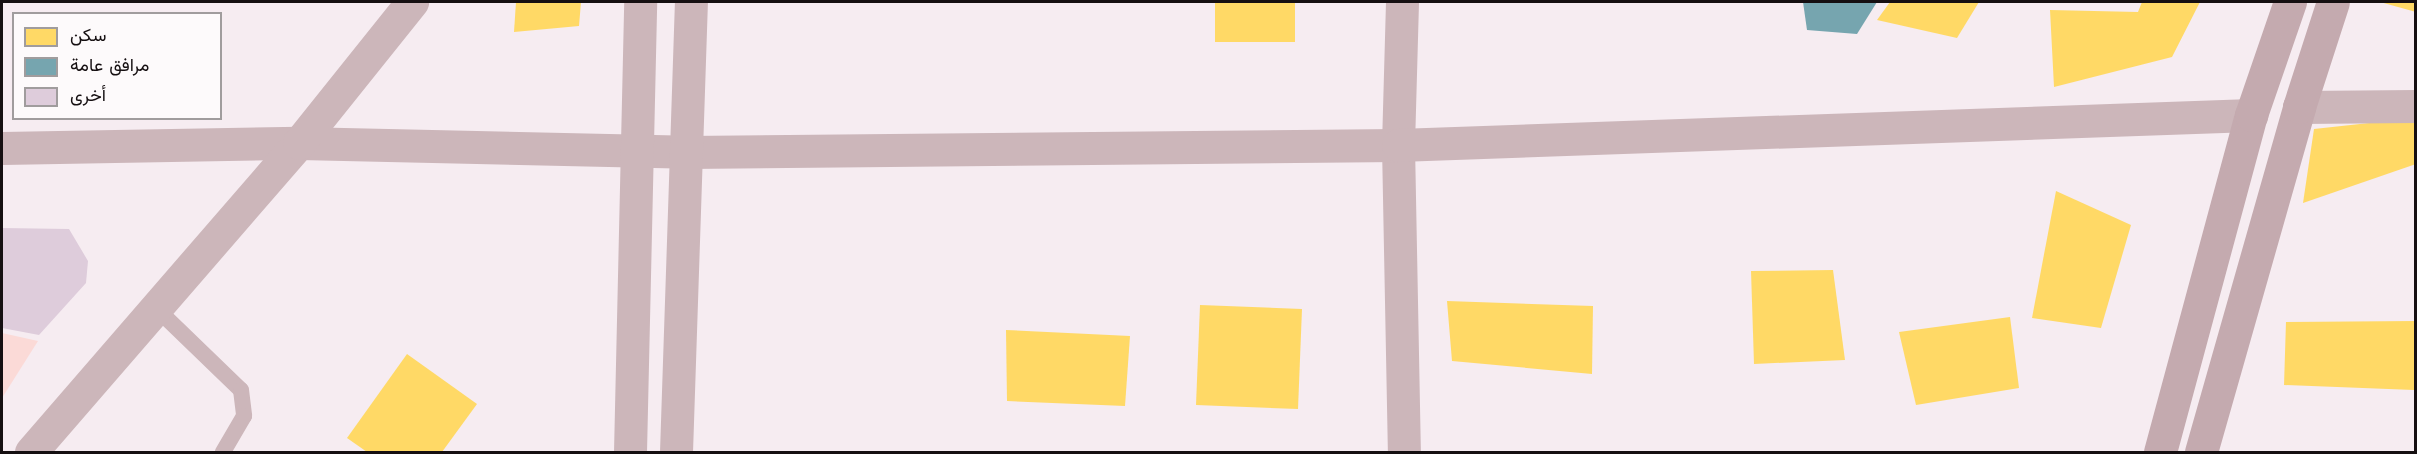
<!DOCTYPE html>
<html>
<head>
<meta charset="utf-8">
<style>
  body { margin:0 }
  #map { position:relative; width:2417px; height:454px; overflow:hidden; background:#f6ecf1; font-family:"Work Sans",Vazirmatn,sans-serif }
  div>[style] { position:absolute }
  .green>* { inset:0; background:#fbdad7 }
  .homes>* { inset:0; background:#ffd966 }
  .public>* { inset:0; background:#76a5af }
  .building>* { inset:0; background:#deccdb }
  .service>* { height:16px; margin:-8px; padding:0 8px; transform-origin:8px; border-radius:8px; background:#ccb6ba }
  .minor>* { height:33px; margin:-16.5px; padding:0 16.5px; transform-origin:16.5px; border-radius:16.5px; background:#ccb6ba }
  .secondary>* { height:33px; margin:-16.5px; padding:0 16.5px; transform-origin:16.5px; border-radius:16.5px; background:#c4aaaf }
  span { translate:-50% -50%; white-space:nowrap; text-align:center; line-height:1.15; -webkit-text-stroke:6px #fdfafb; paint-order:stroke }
  .frame { position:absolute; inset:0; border:3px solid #150f11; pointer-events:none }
  .legend { position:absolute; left:12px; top:12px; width:210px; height:108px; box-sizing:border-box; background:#fdfafb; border:2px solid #a09c9d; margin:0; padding:8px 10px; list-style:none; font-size:18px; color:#150f11 }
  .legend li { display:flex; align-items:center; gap:12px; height:30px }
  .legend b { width:30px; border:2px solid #a09c9d }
</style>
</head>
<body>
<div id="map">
  <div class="green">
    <i style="clip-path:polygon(2px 333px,38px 341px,2px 398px)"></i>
  </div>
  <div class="homes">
    <i style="clip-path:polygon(516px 2px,581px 2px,579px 26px,514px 32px)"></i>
    <i style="clip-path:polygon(1215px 2px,1295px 2px,1295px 42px,1215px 42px)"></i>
    <i style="clip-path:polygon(1890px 2px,1979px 2px,1957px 38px,1877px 20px)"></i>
    <i style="clip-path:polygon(2142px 2px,2200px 2px,2172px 57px,2054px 87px,2050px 10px,2138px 12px)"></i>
    <i style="clip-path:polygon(2380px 2px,2416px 2px,2416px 12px)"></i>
    <i style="clip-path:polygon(2415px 118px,2416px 164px,2303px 203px,2314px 129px)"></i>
    <i style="clip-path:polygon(2056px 191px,2131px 225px,2101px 328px,2032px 318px)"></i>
    <i style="clip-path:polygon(1833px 270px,1845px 360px,1754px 364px,1751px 271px)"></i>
    <i style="clip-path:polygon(1447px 301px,1593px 306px,1592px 374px,1452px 361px)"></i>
    <i style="clip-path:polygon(1200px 305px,1302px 309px,1298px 409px,1196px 405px)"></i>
    <i style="clip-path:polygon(2010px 317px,2019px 388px,1916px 405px,1899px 332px)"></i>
    <i style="clip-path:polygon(2416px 321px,2414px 390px,2284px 385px,2286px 322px)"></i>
    <i style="clip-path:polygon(1006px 330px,1130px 336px,1125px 406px,1007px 401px)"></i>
    <i style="clip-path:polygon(407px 354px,477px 404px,442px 452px,367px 452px,347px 438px)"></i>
  </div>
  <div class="public">
    <i style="clip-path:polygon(1803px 2px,1877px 2px,1857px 34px,1807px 30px)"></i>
  </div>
  <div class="building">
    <i style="clip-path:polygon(2px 228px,69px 229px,88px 261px,86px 283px,39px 335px,2px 328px)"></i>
  </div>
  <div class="service">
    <i style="left:156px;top:308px;width:118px;rotate:44deg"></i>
    <i style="left:241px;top:390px;width:26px;rotate:83deg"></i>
    <i style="left:244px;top:416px;width:42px;rotate:120.3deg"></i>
  </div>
  <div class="minor">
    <i style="left:1402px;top:2px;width:143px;rotate:91.6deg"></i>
    <i style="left:1398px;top:145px;width:307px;rotate:88.9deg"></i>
    <i style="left:2299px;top:107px;width:117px;rotate:-0.5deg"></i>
    <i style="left:2px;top:148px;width:297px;rotate:-1deg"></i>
    <i style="left:299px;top:143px;width:388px;rotate:1.3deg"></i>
    <i style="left:687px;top:152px;width:711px;rotate:-0.56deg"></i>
    <i style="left:1398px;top:145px;width:854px;rotate:-2.01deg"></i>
    <i style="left:31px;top:452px;width:409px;rotate:-49.1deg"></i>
    <i style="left:299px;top:143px;width:181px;rotate:-51.3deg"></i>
    <i style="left:630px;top:452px;width:450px;rotate:-88.7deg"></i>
    <i style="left:676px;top:452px;width:450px;rotate:-88.1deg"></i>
  </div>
  <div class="secondary">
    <i style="left:2160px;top:452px;width:349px;rotate:-74.9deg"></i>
    <i style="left:2251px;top:115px;width:120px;rotate:-71deg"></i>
    <i style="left:2201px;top:452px;width:359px;rotate:-74.1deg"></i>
    <i style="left:2299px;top:107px;width:110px;rotate:-72.1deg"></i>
  </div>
  <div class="frame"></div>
  <ul class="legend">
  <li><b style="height:16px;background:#ffd966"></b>سكن</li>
  <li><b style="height:16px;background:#76a5af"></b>مرافق عامة</li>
  <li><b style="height:16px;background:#deccdb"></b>أخرى</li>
  </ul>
</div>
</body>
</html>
